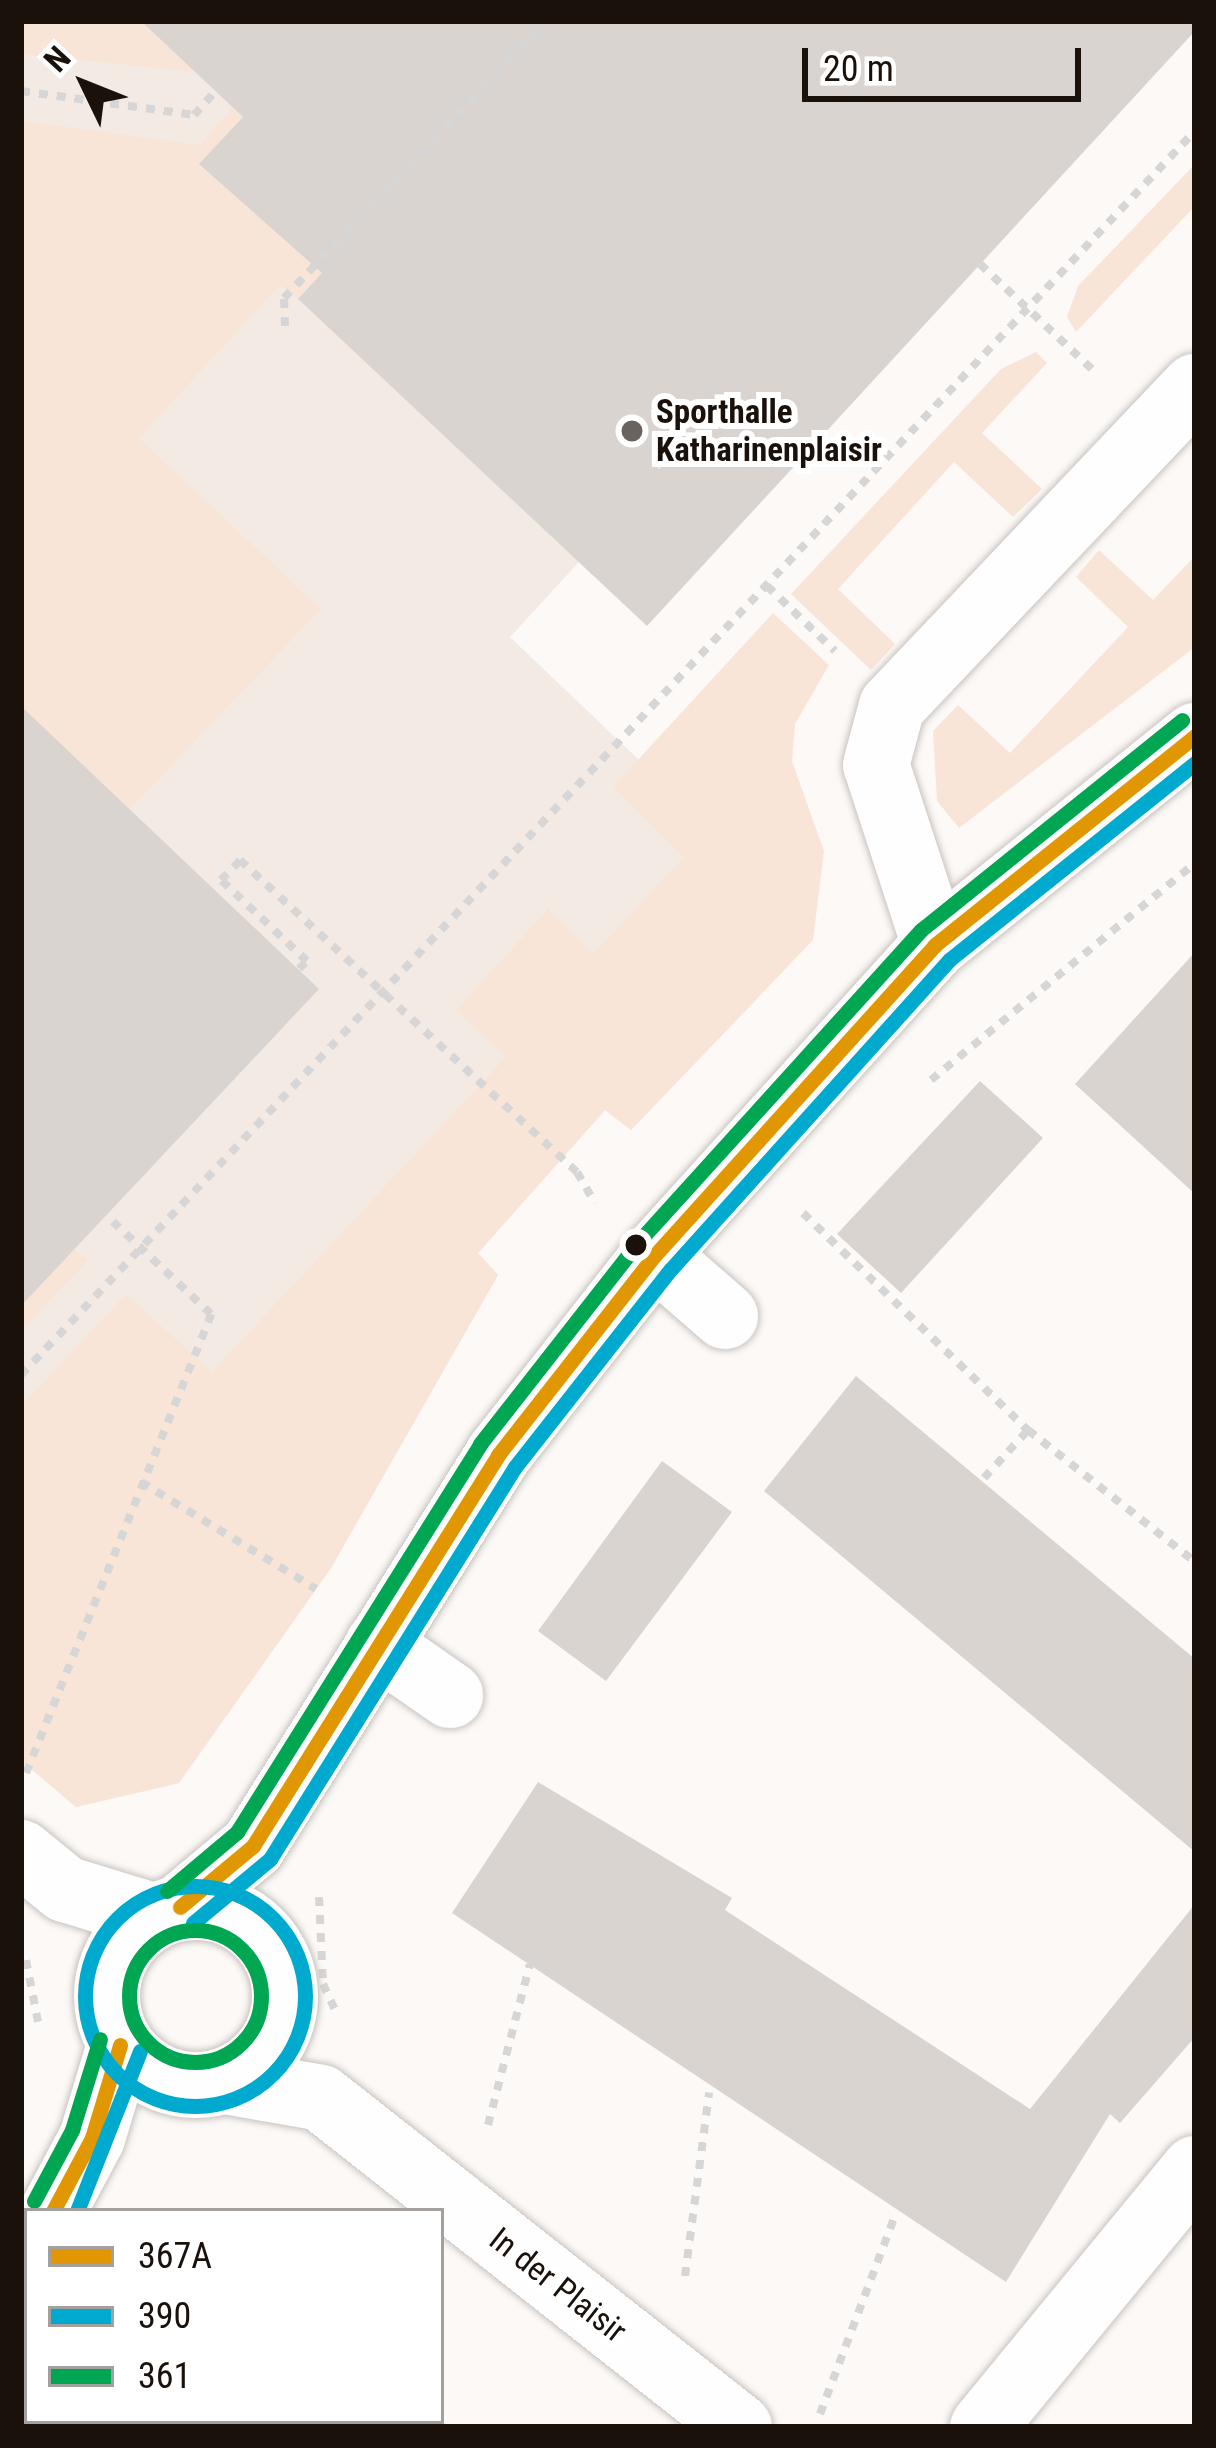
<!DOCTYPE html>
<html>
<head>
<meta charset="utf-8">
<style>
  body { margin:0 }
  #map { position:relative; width:1216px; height:2448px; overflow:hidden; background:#fcf9f7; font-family:"Roboto Condensed",sans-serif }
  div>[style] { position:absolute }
  .built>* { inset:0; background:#f3eae4 }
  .green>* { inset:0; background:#f8e5d8 }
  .building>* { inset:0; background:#dad4d0 }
  .path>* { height:8px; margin-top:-4px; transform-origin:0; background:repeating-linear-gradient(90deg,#d7d6d6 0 9px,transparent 0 18px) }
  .roads { filter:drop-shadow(0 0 3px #cac4bf) drop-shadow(0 0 3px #cac4bf) }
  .minor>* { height:66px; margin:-33px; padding:0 33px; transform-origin:33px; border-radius:33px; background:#fffefe }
  .minor>.ring { margin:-33px; padding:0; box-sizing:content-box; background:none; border:66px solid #fffefe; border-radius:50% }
  .bus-1>* { height:15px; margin:-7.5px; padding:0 7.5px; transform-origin:7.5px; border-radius:7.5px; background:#e19701 }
  .bus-2>* { height:15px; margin:-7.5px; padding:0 7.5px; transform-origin:7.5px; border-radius:7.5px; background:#00a9ce }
  .bus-2>.ring { margin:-7.5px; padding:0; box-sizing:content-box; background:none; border:15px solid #00a9ce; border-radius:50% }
  .bus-3>* { height:15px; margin:-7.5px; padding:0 7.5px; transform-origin:7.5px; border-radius:7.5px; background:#00a651 }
  .bus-3>.ring { margin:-7.5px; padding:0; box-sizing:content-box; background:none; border:15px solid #00a651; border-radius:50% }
  .dots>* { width:33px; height:33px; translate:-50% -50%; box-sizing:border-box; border:6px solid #fff; border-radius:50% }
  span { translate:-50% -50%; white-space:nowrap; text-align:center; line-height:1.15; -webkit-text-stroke:12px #fff; paint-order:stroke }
  .poi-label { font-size:33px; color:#1b110b; font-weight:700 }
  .left { translate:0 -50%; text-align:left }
  .street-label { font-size:33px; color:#1b110b }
  .frame { position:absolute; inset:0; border:24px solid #1b110b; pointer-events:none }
  .legend { position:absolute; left:24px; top:2208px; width:420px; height:216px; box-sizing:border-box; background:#fff; border:3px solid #a4a09d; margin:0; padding:15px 21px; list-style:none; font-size:36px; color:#1b110b }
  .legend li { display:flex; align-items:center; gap:24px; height:60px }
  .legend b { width:60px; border:3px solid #a4a09d }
  .north { position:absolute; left:24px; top:24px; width:120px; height:120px; -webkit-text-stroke:9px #fff; paint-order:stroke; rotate:313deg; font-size:33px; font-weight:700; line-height:48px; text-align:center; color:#1b110b }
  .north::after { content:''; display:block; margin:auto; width:42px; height:54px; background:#1b110b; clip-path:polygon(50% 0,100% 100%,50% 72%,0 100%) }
  .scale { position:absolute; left:802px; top:48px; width:279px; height:54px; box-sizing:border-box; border:6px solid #1b110b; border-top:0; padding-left:15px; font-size:36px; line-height:42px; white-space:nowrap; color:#1b110b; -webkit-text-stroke:9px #fff; paint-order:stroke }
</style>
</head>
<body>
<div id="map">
  <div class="built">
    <i style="clip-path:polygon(21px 21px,561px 21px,298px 299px,579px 562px,510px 637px,638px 759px,758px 998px,631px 1130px,605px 1110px,478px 1253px,498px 1275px,331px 1568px,179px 1783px,76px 1807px,21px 1761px)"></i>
  </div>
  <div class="green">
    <i style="clip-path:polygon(21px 21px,148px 21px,196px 72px,21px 54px)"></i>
    <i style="clip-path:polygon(561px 21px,298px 299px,280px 285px,139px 438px,321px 609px,130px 809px,21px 706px,21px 121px,200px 145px,232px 108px,293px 164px)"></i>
    <i style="clip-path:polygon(1195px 164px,1195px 206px,1076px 332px,1067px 317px,1078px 286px)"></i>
    <i style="clip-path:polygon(1036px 352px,1047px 363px,982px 433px,1042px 489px,1013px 517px,954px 462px,838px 589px,895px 644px,871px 670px,791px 594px,1001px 369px)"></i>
    <i style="clip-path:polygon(1099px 550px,1153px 600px,1195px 556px,1195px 647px,959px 828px,937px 801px,933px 731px,958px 705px,1010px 753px,1128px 627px,1076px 577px)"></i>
    <i style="clip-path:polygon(773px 613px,829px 665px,795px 724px,792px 761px,824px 851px,813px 940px,631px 1130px,605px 1110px,478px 1253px,498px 1275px,331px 1568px,179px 1783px,76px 1807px,21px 1760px,21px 1406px,126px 1294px,212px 1372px,506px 1057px,456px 1010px,548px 909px,593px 954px,684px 857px,613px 787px)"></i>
    <i style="clip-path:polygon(74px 1249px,88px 1260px,21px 1331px,21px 1305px)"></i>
  </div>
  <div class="building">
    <i style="clip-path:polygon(141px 21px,1195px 21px,1195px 31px,647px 626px,298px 299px,322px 273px,199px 164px,243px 117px)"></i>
    <i style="clip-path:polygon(21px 706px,319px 989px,21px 1306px)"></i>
    <i style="clip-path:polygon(1195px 952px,1195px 1194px,1075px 1084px)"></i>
    <i style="clip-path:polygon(980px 1081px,1043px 1138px,901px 1293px,837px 1234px)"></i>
    <i style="clip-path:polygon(856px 1376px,1195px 1659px,1195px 1852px,764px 1491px)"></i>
    <i style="clip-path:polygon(662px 1461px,732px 1512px,606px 1681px,538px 1631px)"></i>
    <i style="clip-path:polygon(538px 1782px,732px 1898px,725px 1910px,1030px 2109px,1195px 1904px,1195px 2037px,1120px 2123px,1110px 2114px,1006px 2282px,452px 1913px)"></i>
  </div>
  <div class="path">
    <i style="left:21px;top:91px;width:175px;rotate:7.9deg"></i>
    <i style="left:194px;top:115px;width:31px;rotate:-48deg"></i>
    <i style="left:980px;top:264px;width:161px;rotate:43.2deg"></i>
    <i style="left:285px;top:326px;width:28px;rotate:-92deg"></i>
    <i style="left:284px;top:298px;width:381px;rotate:-46.6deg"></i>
    <i style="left:767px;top:586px;width:94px;rotate:43.7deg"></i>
    <i style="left:299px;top:969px;width:11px;rotate:-45deg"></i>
    <i style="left:307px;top:961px;width:118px;rotate:-136.7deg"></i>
    <i style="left:221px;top:880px;width:28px;rotate:-46deg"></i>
    <i style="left:240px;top:860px;width:459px;rotate:42.8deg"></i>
    <i style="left:577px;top:1172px;width:36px;rotate:60deg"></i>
    <i style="left:931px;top:1080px;width:342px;rotate:-39.4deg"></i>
    <i style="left:803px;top:1213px;width:313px;rotate:44deg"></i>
    <i style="left:1028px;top:1430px;width:213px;rotate:38.3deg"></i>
    <i style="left:21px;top:1375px;width:1711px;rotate:-46.66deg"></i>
    <i style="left:984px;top:1478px;width:65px;rotate:-47.5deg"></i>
    <i style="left:141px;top:1482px;width:205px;rotate:31.4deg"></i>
    <i style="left:26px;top:1773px;width:495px;rotate:-68deg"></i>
    <i style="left:211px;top:1314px;width:144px;rotate:-136.7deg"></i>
    <i style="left:319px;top:1897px;width:87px;rotate:87.4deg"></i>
    <i style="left:323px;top:1984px;width:35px;rotate:65deg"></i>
    <i style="left:26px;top:1960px;width:63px;rotate:79deg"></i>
    <i style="left:488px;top:2125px;width:166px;rotate:-75.4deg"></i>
    <i style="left:685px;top:2276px;width:185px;rotate:-82.5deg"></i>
    <i style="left:820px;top:2414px;width:215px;rotate:-69.3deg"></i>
  </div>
  <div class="roads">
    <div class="minor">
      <i style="left:935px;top:945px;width:189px;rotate:-108.1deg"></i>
      <i style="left:876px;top:765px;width:61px;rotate:-74.8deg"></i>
      <i style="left:892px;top:706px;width:440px;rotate:-46.5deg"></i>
      <i style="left:655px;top:1255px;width:93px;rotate:41.1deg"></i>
      <i style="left:378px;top:1645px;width:88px;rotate:34.8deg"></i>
      <i style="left:21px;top:1853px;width:57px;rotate:39.3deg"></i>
      <i style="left:65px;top:1889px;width:92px;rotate:17.1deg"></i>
      <i class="ring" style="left:107px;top:1907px;width:112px;height:112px"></i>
      <i style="left:180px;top:1907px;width:95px;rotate:-39.9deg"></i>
      <i style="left:253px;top:1846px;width:461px;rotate:-57.9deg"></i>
      <i style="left:498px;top:1455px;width:254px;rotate:-51.9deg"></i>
      <i style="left:655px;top:1255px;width:418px;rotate:-47.9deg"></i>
      <i style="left:935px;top:945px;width:334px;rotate:-38.8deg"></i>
      <i style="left:225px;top:2081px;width:97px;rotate:10deg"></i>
      <i style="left:321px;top:2098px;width:532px;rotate:38.21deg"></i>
      <i style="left:53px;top:2211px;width:83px;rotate:-61.9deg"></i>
      <i style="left:92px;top:2138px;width:97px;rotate:-73.2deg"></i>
      <i style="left:21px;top:2268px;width:13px;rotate:-63deg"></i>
      <i style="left:983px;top:2427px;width:334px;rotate:-50.6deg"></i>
    </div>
  </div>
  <div class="bus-1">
    <i style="left:180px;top:1907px;width:95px;rotate:-39.9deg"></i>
    <i style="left:253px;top:1846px;width:461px;rotate:-57.9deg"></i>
    <i style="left:498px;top:1455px;width:254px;rotate:-51.9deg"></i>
    <i style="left:655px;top:1255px;width:418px;rotate:-47.9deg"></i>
    <i style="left:935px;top:945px;width:334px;rotate:-38.8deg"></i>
    <i style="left:53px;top:2211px;width:83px;rotate:-61.9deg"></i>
    <i style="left:92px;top:2138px;width:97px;rotate:-73.2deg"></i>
  </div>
  <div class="bus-2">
    <i class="ring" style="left:85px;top:1886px;width:205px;height:205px"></i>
    <i style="left:193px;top:1923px;width:100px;rotate:-39.7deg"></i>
    <i style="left:270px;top:1859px;width:462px;rotate:-58deg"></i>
    <i style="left:515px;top:1467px;width:252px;rotate:-51.8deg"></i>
    <i style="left:671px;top:1269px;width:416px;rotate:-48deg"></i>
    <i style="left:949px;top:960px;width:315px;rotate:-38.7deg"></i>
    <i style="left:77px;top:2211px;width:172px;rotate:-68.5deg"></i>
  </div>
  <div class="bus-3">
    <i style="left:167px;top:1891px;width:92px;rotate:-40.1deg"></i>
    <i style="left:237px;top:1832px;width:458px;rotate:-57.9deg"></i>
    <i style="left:480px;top:1444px;width:258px;rotate:-51.9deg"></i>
    <i style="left:639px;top:1241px;width:420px;rotate:-47.8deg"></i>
    <i style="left:921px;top:930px;width:335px;rotate:-38.8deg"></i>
    <i class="ring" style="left:129px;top:1930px;width:117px;height:117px"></i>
    <i style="left:34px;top:2201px;width:81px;rotate:-61.8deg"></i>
    <i style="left:72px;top:2130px;width:95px;rotate:-72.9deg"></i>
  </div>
  <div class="dots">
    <i style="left:632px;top:431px;background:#6a625e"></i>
    <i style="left:636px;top:1245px;background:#1b110b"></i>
  </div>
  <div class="poi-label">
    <span class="left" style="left:656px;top:431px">Sporthalle<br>Katharinenplaisir</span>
  </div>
  <div class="street-label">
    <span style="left:558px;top:2285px;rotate:38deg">In der Plaisir</span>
  </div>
  <div class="frame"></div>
  <ul class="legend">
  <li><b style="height:15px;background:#e19701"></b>367A</li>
  <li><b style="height:15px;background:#00a9ce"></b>390</li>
  <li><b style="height:15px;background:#00a651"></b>361</li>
  </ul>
  <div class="north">N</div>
  <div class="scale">20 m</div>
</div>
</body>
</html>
